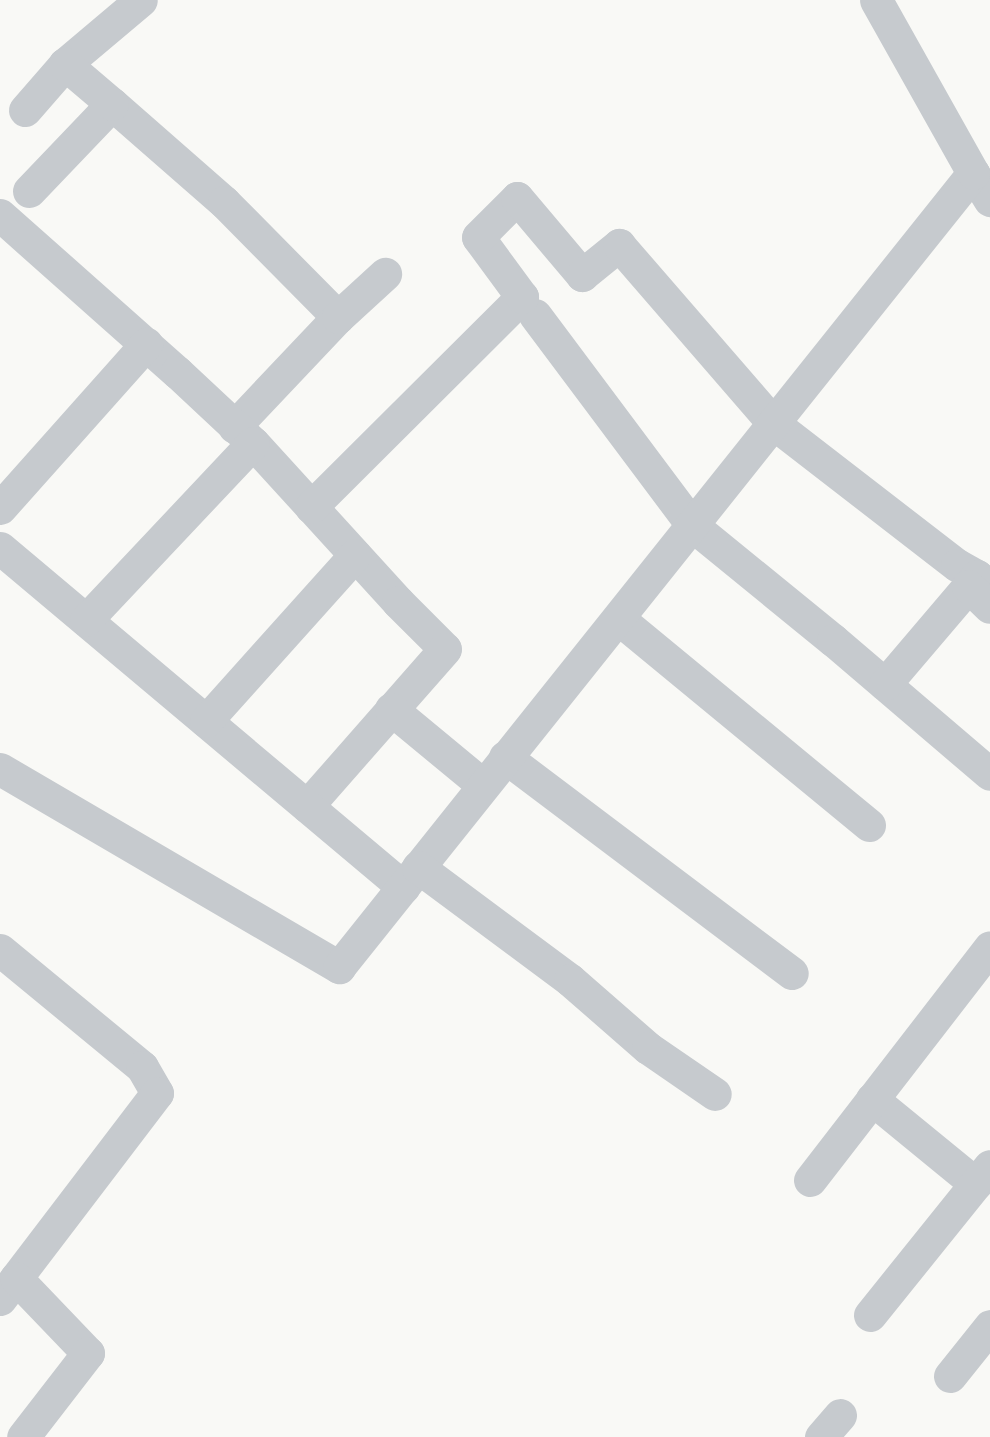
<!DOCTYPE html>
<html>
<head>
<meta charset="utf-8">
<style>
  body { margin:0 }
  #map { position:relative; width:990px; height:1437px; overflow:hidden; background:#f9f9f6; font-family:"Roboto Condensed",sans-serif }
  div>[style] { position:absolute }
  .minor>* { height:33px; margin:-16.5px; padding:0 16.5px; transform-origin:16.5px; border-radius:16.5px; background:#c6cace }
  span { translate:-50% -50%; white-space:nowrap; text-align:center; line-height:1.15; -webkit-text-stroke:6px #fff; paint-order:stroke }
</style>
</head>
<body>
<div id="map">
  <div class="minor">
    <i style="left:112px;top:104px;width:149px;rotate:41.2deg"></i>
    <i style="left:224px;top:202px;width:162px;rotate:45.3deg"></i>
    <i style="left:338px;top:317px;width:151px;rotate:133.4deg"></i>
    <i style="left:25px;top:110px;width:61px;rotate:-49deg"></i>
    <i style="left:65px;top:64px;width:99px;rotate:-40.1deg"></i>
    <i style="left:973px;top:173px;width:32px;rotate:58deg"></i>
    <i style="left:29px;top:191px;width:120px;rotate:-46.3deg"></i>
    <i style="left:112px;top:104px;width:62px;rotate:-139.6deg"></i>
    <i style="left:0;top:215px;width:237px;rotate:41.6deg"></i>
    <i style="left:177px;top:372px;width:104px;rotate:43.1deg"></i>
    <i style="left:253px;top:443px;width:215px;rotate:47.6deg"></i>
    <i style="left:398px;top:602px;width:66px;rotate:45deg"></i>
    <i style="left:445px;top:649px;width:209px;rotate:131.3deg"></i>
    <i style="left:535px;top:315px;width:264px;rotate:53.2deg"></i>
    <i style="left:693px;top:526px;width:181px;rotate:39.2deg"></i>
    <i style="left:833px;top:640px;width:206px;rotate:40.5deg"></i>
    <i style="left:338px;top:317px;width:64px;rotate:-42.5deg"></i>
    <i style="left:311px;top:507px;width:298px;rotate:-44.9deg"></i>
    <i style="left:522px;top:297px;width:74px;rotate:-126.3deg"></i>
    <i style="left:478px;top:237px;width:55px;rotate:-45deg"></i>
    <i style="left:517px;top:198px;width:101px;rotate:49.8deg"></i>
    <i style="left:582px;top:275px;width:48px;rotate:-39deg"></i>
    <i style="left:619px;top:245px;width:235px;rotate:49.1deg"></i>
    <i style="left:773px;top:423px;width:232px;rotate:37.7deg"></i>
    <i style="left:957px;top:565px;width:23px;rotate:29deg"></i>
    <i style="left:977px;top:576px;width:142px;rotate:130.4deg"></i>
    <i style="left:0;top:508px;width:220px;rotate:-48.3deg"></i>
    <i style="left:0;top:548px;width:527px;rotate:40.07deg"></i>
    <i style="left:968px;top:586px;width:30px;rotate:44deg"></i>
    <i style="left:619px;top:619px;width:324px;rotate:39.5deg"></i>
    <i style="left:86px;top:620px;width:243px;rotate:-46.7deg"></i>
    <i style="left:391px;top:709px;width:119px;rotate:39.6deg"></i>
    <i style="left:206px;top:721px;width:223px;rotate:-48.1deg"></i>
    <i style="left:505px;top:757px;width:359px;rotate:37deg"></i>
    <i style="left:0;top:769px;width:393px;rotate:30.3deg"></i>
    <i style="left:339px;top:967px;width:1016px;rotate:-51.39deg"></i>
    <i style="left:973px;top:173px;width:198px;rotate:-119.3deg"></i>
    <i style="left:418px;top:867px;width:189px;rotate:36.6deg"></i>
    <i style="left:570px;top:980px;width:103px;rotate:41.1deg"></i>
    <i style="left:648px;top:1048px;width:81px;rotate:34.5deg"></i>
    <i style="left:0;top:950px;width:184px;rotate:39.5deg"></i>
    <i style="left:142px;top:1067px;width:30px;rotate:60deg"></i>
    <i style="left:157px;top:1093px;width:259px;rotate:127.3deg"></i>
    <i style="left:872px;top:1099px;width:134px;rotate:39.3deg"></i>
    <i style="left:810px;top:1180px;width:294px;rotate:-52.3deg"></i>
    <i style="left:16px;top:1278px;width:104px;rotate:46.2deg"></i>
    <i style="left:88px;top:1353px;width:106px;rotate:127.7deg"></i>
    <i style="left:870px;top:1315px;width:191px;rotate:-51.2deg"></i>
    <i style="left:950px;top:1376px;width:64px;rotate:-51.3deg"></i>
    <i style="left:821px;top:1437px;width:29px;rotate:-49deg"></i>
  </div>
</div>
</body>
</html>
